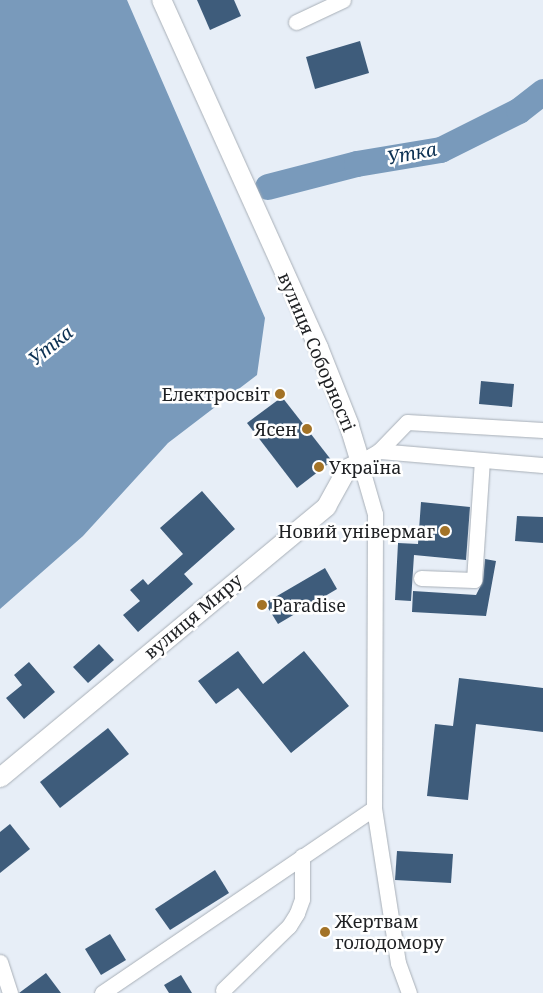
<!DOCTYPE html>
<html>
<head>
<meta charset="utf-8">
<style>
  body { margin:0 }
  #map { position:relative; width:543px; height:993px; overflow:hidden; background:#e7eef7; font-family:"Noto Serif",serif }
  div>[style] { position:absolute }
  .water>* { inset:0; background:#799abb }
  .river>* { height:26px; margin:-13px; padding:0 13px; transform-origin:13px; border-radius:13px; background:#799abb }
  .building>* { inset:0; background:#3e5c7b }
  .roads { filter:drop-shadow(0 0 1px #a8afb7) drop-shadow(0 0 1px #a8afb7) }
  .minor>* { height:15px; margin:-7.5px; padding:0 7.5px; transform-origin:7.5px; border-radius:7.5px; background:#fff }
  .major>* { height:19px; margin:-9.5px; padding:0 9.5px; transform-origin:9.5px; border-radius:9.5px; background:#fff }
  .dots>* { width:14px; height:14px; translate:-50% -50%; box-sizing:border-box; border:2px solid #fff; border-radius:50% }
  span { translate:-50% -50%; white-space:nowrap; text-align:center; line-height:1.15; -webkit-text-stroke:5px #fff; paint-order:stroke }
  .street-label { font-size:18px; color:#1e2023 }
  .poi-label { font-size:18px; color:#1e2023 }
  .right { translate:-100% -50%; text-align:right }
  .left { translate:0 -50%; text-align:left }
  .water-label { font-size:19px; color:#0b3052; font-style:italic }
</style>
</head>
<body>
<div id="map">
  <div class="water">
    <i style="clip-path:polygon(0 0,127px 0,265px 318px,257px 375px,168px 443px,83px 536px,0 609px)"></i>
  </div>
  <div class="river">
    <i style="left:268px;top:187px;width:92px;rotate:-14.5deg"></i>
    <i style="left:357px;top:164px;width:85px;rotate:-9.5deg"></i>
    <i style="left:441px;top:150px;width:87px;rotate:-26.6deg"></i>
    <i style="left:519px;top:111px;width:31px;rotate:-38deg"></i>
  </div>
  <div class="building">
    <i style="clip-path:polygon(197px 0,234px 0,241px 16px,210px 30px)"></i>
    <i style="clip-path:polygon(360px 41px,369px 73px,315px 89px,306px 57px)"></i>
    <i style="clip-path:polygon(481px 381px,514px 384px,512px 407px,479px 404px)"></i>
    <i style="clip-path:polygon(282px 397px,332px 461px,297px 488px,247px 423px)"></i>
    <i style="clip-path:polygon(202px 491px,235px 529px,184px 574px,193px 584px,138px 632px,123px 615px,140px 601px,130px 590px,143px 579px,148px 585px,183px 554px,160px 528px)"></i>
    <i style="clip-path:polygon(421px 502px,470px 507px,466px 560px,414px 555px,411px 601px,395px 600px,398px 543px,418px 544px)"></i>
    <i style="clip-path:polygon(517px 516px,543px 517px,543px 543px,515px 541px)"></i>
    <i style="clip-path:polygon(485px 559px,496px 561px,486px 616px,412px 612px,413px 591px,476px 595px,483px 581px)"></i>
    <i style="clip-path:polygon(325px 568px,337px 589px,278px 624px,265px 603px)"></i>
    <i style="clip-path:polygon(99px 644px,114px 660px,88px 683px,73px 667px)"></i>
    <i style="clip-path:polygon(238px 651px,263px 684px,304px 651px,349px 706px,291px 753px,238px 688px,216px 704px,198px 681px)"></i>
    <i style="clip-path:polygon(29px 662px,55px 692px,24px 719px,6px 698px,22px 685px,14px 675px)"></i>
    <i style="clip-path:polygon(459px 678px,543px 688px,543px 732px,476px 724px,468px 800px,427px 796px,435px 724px,453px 726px)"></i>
    <i style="clip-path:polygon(108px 728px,129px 754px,60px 808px,40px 782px)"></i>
    <i style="clip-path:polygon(10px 824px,30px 849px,0 873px,0 832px)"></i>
    <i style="clip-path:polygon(397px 851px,453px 854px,451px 883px,395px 880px)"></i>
    <i style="clip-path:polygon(215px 870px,229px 893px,170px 930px,155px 909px)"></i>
    <i style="clip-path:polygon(110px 934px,126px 960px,101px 975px,85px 949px)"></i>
    <i style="clip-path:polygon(46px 973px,61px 993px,19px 993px)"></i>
    <i style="clip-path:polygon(181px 975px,192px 993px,169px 993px,164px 985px)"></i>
  </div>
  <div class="roads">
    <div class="minor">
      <i style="left:296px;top:22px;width:52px;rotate:-25.1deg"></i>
      <i style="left:379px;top:451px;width:165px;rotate:4.9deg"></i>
      <i style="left:421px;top:578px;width:53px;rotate:2.2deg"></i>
      <i style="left:474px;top:580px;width:120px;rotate:-86.2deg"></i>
      <i style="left:0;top:962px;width:33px;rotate:72deg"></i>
      <i style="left:223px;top:990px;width:92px;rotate:-44.1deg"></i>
      <i style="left:289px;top:926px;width:15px;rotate:-58deg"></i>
      <i style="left:297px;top:913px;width:15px;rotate:-70deg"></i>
      <i style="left:302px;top:899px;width:43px;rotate:-90deg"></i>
      <i style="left:102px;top:993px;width:329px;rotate:-34.2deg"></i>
      <i style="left:409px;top:993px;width:32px;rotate:-110deg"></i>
      <i style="left:398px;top:963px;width:157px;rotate:-98.8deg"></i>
      <i style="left:374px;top:808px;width:294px;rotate:-89.8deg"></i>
      <i style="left:375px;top:514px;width:54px;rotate:-106.1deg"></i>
      <i style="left:360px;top:462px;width:22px;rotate:-30deg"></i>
      <i style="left:379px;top:451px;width:40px;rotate:-46deg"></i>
      <i style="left:407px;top:422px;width:136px;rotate:3.4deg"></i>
    </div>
    <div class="major">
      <i style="left:0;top:777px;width:424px;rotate:-39.7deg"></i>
      <i style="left:326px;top:506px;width:43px;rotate:-61.1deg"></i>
      <i style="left:347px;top:468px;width:14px;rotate:-25deg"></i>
      <i style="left:360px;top:462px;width:39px;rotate:-107deg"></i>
      <i style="left:349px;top:425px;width:84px;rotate:-111.7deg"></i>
      <i style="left:318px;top:347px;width:381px;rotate:-114.3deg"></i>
    </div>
  </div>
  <div class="dots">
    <i style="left:280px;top:394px;background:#a37327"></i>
    <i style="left:307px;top:429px;background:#a37327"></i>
    <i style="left:319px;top:467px;background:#a37327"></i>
    <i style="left:445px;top:531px;background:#a37327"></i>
    <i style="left:262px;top:605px;background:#a37327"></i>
    <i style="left:325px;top:932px;background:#a37327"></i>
  </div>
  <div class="street-label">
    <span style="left:317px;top:352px;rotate:67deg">вулиця Соборності</span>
    <span style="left:193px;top:616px;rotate:-40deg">вулиця Миру</span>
  </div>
  <div class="poi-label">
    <span class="right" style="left:270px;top:394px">Електросвіт</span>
    <span class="right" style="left:297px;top:429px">Ясен</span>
    <span class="left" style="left:329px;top:467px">Україна</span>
    <span class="right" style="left:435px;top:531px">Новий універмаг</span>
    <span class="left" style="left:272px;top:605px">Paradise</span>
    <span class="left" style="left:335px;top:932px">Жертвам<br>голодомору</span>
  </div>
  <div class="water-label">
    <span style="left:412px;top:154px;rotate:-11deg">Утка</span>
    <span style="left:51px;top:346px;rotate:-39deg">Утка</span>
  </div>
</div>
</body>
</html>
